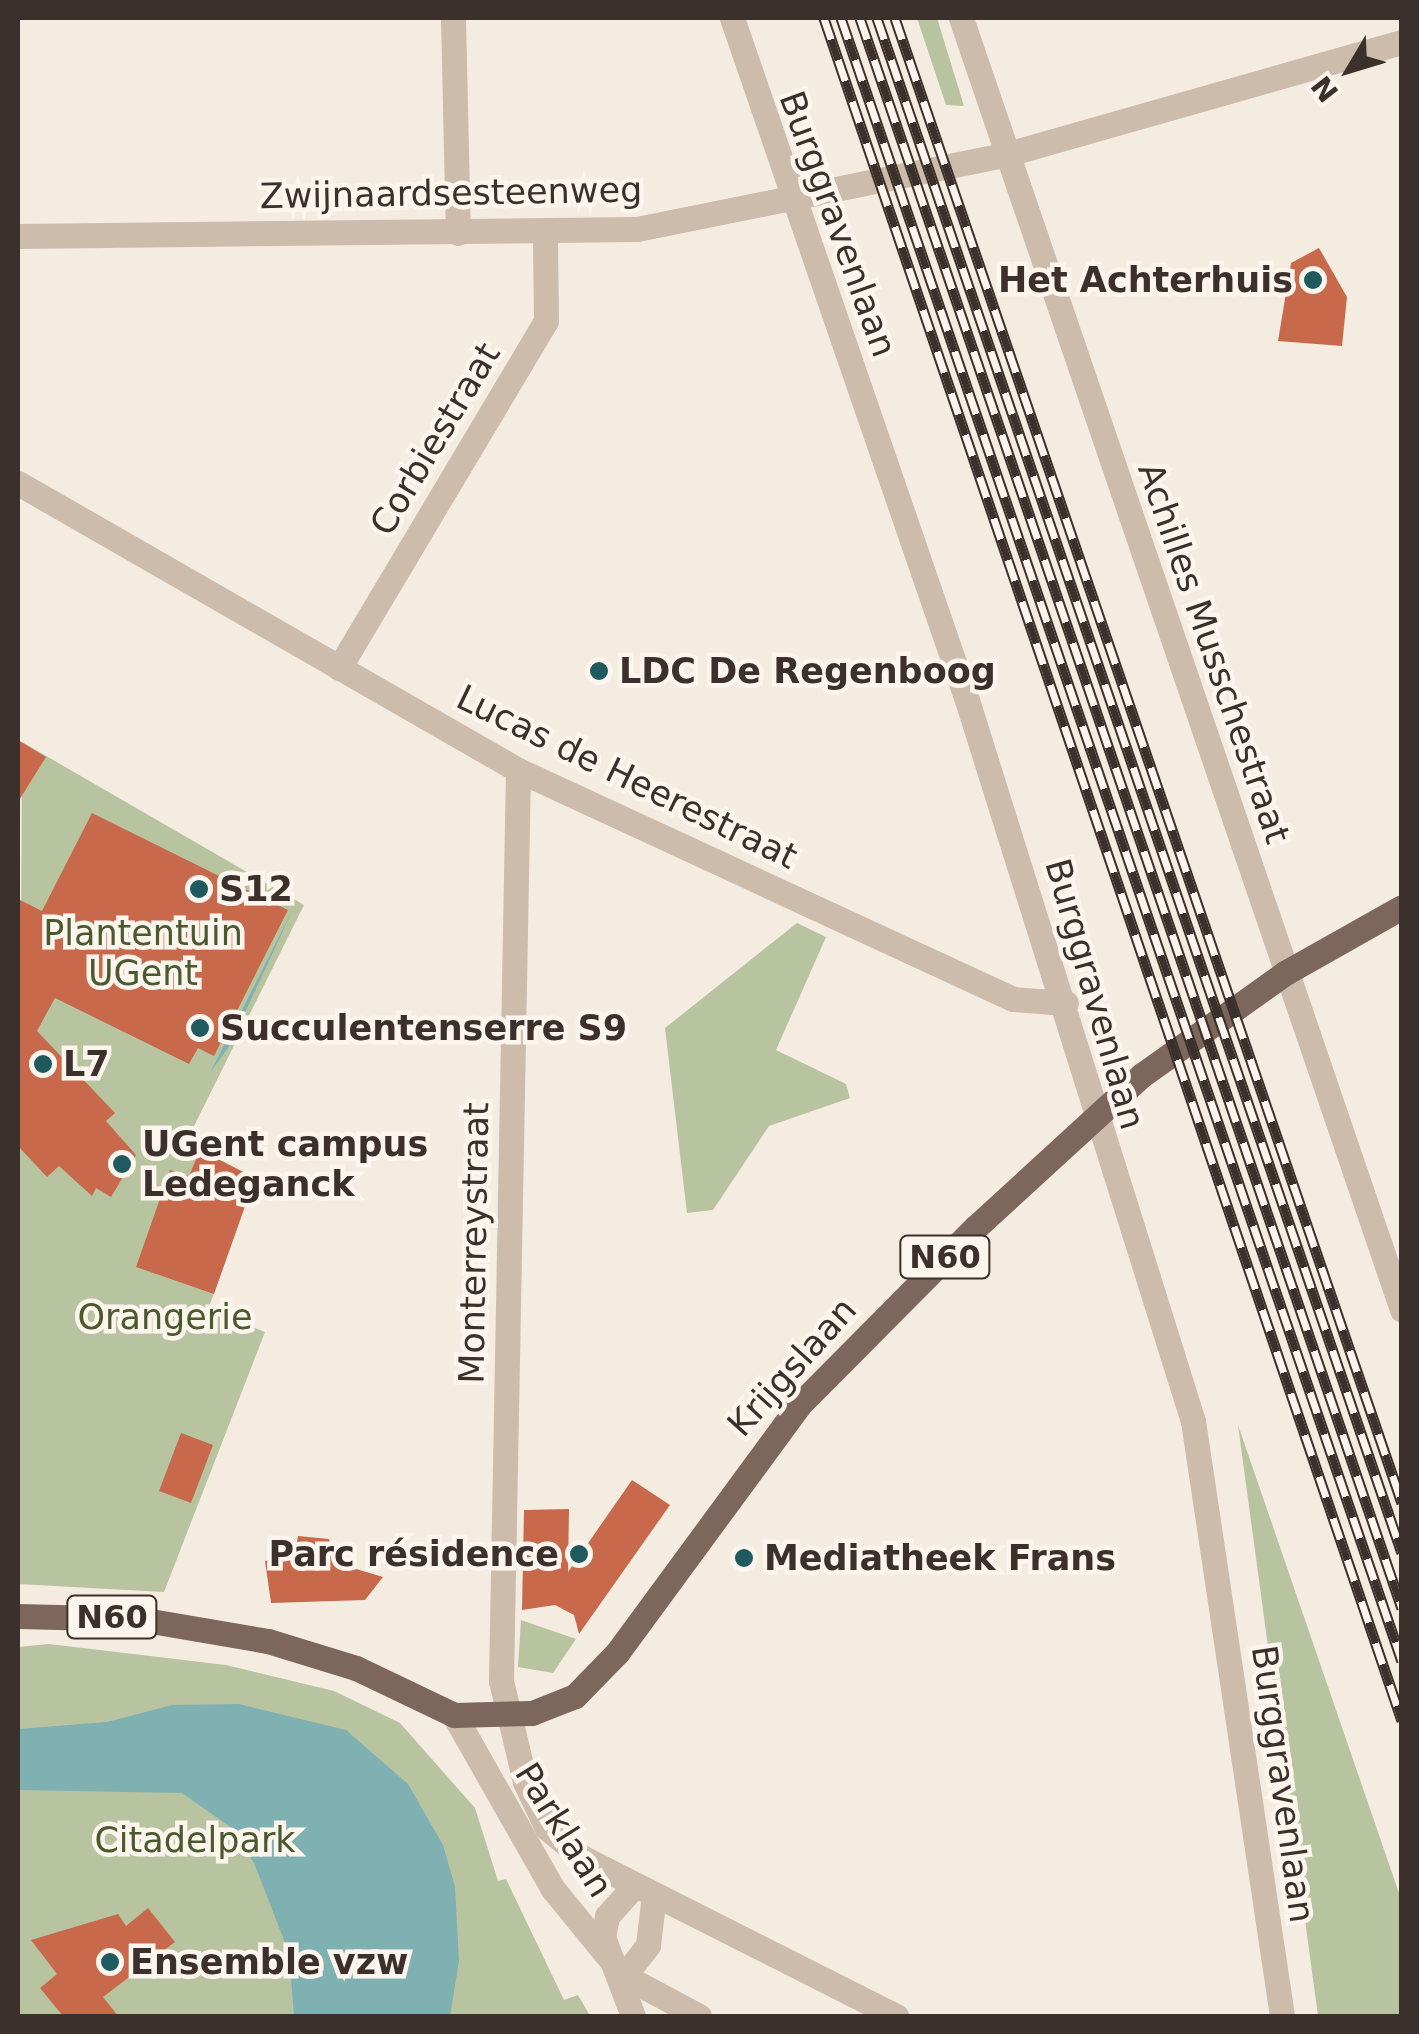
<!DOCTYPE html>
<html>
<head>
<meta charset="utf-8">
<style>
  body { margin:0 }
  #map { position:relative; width:1419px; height:2034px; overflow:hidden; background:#f4ebe1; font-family:"DejaVu Sans",sans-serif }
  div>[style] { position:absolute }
  .green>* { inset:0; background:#b8c4a0 }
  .water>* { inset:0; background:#7fb0b2 }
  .building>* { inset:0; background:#c8694b }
  .minor>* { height:25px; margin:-12.5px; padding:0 12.5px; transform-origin:12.5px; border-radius:12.5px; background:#cdbbac }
  .major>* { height:25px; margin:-12.5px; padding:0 12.5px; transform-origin:12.5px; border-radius:12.5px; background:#7d675c }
  .rail>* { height:11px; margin-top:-5.5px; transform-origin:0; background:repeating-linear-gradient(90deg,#fbf5ee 0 22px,#3b302b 0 44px); box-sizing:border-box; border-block:2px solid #3b302b }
  .dots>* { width:28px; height:28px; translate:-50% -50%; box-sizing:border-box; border:5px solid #fbf5ee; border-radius:50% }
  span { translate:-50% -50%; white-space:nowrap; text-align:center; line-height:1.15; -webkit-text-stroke:9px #fbf5ee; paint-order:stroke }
  .shield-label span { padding:2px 8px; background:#fbf5ee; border:2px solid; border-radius:8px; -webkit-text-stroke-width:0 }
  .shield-label { font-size:32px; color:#3b302b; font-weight:700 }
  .street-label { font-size:35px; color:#3b302b }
  .poi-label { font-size:35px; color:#3b302b; font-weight:700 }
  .right { translate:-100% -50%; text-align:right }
  .left { translate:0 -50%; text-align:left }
  .park-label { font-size:35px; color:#4a5a2e }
  .frame { position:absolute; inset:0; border:20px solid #3b302b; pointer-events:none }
  .north { position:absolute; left:1299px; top:20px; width:100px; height:100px; -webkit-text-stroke:8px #fbf5ee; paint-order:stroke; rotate:232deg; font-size:28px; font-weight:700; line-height:40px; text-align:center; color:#3b302b }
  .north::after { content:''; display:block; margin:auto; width:35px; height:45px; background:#3b302b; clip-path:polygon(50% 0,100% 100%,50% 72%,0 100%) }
</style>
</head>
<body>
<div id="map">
  <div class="green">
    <i style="clip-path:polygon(917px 18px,937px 18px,964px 106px,946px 105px)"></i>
    <i style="clip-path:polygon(22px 742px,304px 905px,186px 1142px,255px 1178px,208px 1310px,265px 1332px,164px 1592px,18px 1584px)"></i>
    <i style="clip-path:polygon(797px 923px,826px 937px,776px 1050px,846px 1084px,850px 1098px,769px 1126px,713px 1210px,687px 1213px,665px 1028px)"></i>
    <i style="clip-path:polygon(1238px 1425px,1401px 1899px,1401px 2016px,1318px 2016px)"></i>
    <i style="clip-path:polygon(521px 1620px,576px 1639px,553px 1673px,518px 1667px)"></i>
    <i style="clip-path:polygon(49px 1644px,226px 1665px,334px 1691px,400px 1723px,475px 1808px,498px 1881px,506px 1879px,564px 2000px,578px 1995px,590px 2016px,18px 2016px,18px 1647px)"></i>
  </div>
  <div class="water">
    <i style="clip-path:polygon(293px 909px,230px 1045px,210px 1073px,240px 1014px)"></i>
    <i style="clip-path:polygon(239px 1704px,346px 1730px,408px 1784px,443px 1845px,455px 1887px,459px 1961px,450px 2016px,294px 2016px,289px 1953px,254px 1863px,229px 1826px,182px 1793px,18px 1790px,18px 1729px,107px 1722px,172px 1705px)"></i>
  </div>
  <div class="building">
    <i style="clip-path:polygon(1319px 248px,1347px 297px,1342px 346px,1278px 341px,1291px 263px)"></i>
    <i style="clip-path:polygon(18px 740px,46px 757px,18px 802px)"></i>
    <i style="clip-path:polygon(92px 813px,288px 910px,214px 1056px,198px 1048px,189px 1064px,55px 998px,37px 1031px,115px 1113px,106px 1121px,136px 1155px,111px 1197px,96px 1188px,92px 1196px,59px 1166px,47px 1177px,18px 1146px,18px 899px,42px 911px)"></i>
    <i style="clip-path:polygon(200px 1150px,255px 1178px,214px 1294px,136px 1267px,170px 1170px,189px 1176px)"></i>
    <i style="clip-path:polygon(181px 1433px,213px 1445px,191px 1503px,159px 1491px)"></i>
    <i style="clip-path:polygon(632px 1480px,670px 1505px,579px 1634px,574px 1615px,555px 1605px,522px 1610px,524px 1510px,569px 1509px,568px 1572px)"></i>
    <i style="clip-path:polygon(298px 1536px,329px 1539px,336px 1563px,383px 1577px,365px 1600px,271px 1603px,265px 1561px,274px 1559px,273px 1549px,296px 1548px)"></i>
    <i style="clip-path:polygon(148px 1908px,175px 1942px,103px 1997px,118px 2016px,63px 2016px,40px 1988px,57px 1974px,31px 1940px,118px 1914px,126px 1926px)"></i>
  </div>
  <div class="minor">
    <i style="left:453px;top:18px;width:215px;rotate:88.7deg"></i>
    <i style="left:732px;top:18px;width:721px;rotate:70.99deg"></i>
    <i style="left:967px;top:700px;width:756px;rotate:72.6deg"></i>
    <i style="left:1193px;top:1421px;width:602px;rotate:81.49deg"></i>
    <i style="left:961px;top:18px;width:1365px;rotate:71.15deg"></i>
    <i style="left:18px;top:236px;width:619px;rotate:-0.65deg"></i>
    <i style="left:637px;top:229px;width:379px;rotate:-11.4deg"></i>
    <i style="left:1008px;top:154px;width:410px;rotate:-15.9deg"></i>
    <i style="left:18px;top:483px;width:577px;rotate:29.86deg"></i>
    <i style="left:518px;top:770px;width:545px;rotate:24.83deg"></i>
    <i style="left:1013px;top:999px;width:53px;rotate:4.3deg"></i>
    <i style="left:339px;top:668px;width:404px;rotate:-59.2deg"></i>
    <i style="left:546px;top:321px;width:88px;rotate:-90.7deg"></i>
    <i style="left:518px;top:770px;width:911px;rotate:91.07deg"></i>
    <i style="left:501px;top:1681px;width:104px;rotate:76.6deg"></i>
    <i style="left:525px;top:1782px;width:51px;rotate:64.4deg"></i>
    <i style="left:547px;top:1828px;width:47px;rotate:39.8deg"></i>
    <i style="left:583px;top:1858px;width:351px;rotate:26.8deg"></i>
    <i style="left:454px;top:1715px;width:200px;rotate:60.4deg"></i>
    <i style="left:553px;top:1889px;width:112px;rotate:50.8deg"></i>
    <i style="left:624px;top:1976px;width:85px;rotate:28.1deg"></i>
    <i style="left:624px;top:1976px;width:39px;rotate:-52deg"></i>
    <i style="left:648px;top:1945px;width:50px;rotate:-83.2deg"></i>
    <i style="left:633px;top:2016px;width:85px;rotate:-110.8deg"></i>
    <i style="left:603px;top:1937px;width:21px;rotate:-79deg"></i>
    <i style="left:607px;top:1916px;width:42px;rotate:-47.9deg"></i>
  </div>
  <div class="major">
    <i style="left:18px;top:1616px;width:121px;rotate:1.4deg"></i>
    <i style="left:139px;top:1619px;width:131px;rotate:9.7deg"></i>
    <i style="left:268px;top:1641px;width:92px;rotate:17.1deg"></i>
    <i style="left:356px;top:1668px;width:109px;rotate:25.6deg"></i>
    <i style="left:454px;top:1715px;width:78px;rotate:-1.5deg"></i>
    <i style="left:532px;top:1713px;width:46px;rotate:-21.6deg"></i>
    <i style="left:575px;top:1696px;width:60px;rotate:-45.7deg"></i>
    <i style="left:617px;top:1653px;width:308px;rotate:-53.7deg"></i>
    <i style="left:799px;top:1405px;width:251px;rotate:-45.2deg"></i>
    <i style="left:976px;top:1227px;width:225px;rotate:-42.5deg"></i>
    <i style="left:1142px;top:1075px;width:176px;rotate:-35.5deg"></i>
    <i style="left:1285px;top:973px;width:134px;rotate:-29.4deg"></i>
  </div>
  <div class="rail">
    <i style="left:824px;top:18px;width:1798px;rotate:71.25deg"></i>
    <i style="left:841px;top:18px;width:1736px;rotate:71.15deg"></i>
    <i style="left:860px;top:18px;width:1680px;rotate:71.18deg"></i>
    <i style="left:877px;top:18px;width:1622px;rotate:71.12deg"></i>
    <i style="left:895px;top:18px;width:1569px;rotate:71.15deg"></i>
  </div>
  <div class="dots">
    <i style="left:1313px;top:280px;background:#1f5a5e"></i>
    <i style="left:599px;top:671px;background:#1f5a5e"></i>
    <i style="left:199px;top:889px;background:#1f5a5e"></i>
    <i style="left:200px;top:1028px;background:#1f5a5e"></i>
    <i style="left:43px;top:1064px;background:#1f5a5e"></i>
    <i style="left:122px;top:1164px;background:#1f5a5e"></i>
    <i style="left:579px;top:1554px;background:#1f5a5e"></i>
    <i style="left:744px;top:1558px;background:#1f5a5e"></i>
    <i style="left:110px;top:1962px;background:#1f5a5e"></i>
  </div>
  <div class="shield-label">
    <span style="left:945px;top:1257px">N60</span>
    <span style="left:112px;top:1617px">N60</span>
  </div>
  <div class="street-label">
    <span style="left:451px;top:193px;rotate:-1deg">Zwijnaardsesteenweg</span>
    <span style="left:838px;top:224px;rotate:70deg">Burggravenlaan</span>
    <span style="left:435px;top:439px;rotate:-59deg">Corbiestraat</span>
    <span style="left:1214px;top:653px;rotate:71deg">Achilles Musschestraat</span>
    <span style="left:627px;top:777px;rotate:26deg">Lucas de Heerestraat</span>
    <span style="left:1095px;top:994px;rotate:74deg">Burggravenlaan</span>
    <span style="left:474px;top:1243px;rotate:-89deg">Monterreystraat</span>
    <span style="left:792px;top:1367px;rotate:-48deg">Krijgslaan</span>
    <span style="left:1283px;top:1784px;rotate:82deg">Burggravenlaan</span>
    <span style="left:564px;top:1830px;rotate:58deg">Parklaan</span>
  </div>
  <div class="poi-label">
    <span class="right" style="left:1293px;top:280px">Het Achterhuis</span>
    <span class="left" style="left:619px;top:671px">LDC De Regenboog</span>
    <span class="left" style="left:219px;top:889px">S12</span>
    <span class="left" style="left:220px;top:1028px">Succulentenserre S9</span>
    <span class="left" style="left:63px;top:1064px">L7</span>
    <span class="left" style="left:142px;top:1164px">UGent campus<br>Ledeganck</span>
    <span class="right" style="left:559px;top:1554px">Parc résidence</span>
    <span class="left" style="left:764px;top:1558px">Mediatheek Frans</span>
    <span class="left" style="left:130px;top:1962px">Ensemble vzw</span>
  </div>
  <div class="park-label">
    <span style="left:143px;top:953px">Plantentuin<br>UGent</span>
    <span style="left:165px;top:1317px">Orangerie</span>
    <span style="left:195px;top:1840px">Citadelpark</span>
  </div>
  <div class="frame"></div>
  <div class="north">N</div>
</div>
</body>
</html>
